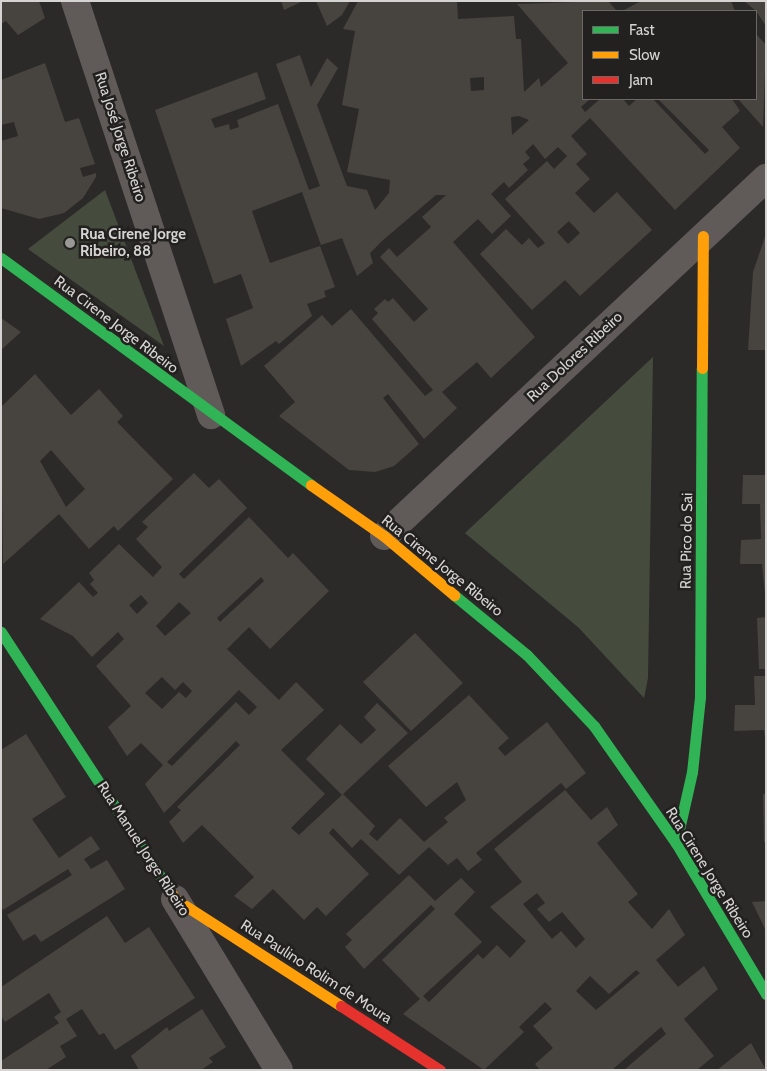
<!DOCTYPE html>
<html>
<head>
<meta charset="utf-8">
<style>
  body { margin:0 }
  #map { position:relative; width:767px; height:1071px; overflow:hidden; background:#2c2a29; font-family:Cabin,sans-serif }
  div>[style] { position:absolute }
  .green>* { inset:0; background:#454c3d }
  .building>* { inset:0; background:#47443f }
  .street>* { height:28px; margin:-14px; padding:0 14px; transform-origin:14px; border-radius:14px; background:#605b59 }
  .fast>* { height:11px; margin:-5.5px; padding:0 5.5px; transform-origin:5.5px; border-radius:5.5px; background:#30b455 }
  .slow>* { height:11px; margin:-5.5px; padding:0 5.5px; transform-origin:5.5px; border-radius:5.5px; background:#ff9f0a }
  .jam>* { height:11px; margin:-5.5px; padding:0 5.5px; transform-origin:5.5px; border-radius:5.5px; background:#e5322d }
  .dots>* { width:14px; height:14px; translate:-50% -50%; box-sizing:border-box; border:2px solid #23211f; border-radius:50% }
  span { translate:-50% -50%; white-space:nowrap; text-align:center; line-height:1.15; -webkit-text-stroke:5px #23211f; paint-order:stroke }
  .street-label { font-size:15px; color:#d5d4d2 }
  .poi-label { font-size:15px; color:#d5d4d2; font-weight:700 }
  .left { translate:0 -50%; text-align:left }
  .frame { position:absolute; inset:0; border:2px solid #d5d4d2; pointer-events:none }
  .legend { position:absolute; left:582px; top:10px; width:175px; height:90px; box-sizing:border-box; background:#23211f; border:1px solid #6a6967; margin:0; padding:6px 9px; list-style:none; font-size:15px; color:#d5d4d2 }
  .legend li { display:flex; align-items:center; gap:10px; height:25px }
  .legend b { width:25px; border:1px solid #6a6967 }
</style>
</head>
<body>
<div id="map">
  <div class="green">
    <i style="clip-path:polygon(105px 190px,164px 346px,28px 249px)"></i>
    <i style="clip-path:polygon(653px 357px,648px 678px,644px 698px,579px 628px,465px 533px)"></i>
  </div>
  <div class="building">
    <i style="clip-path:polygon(1px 1px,39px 1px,45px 18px,18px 35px,6px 21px,1px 24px)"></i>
    <i style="clip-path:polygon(281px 1px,303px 1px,284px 10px)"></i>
    <i style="clip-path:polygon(316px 1px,350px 1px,342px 15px,327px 26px)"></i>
    <i style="clip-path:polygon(evenodd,358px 1px,457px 1px,458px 19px,514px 16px,516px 39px,521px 39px,524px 92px,539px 78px,541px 87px,568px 63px,517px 4px,608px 1px,617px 11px,583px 11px,583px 99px,590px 99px,581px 107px,585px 112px,600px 99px,623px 99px,629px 106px,637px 99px,653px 99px,705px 154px,709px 150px,658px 99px,732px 99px,740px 111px,722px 127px,740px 148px,675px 210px,590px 118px,571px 136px,587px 154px,576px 164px,590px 179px,575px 193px,594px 213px,617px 192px,652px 230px,580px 296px,565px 280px,532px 310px,480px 254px,506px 229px,522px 245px,529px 238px,538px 248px,545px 243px,505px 199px,547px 161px,554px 169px,567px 156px,558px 147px,545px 159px,533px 144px,525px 152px,530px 158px,523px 164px,528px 170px,509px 188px,504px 182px,491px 194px,511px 216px,492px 234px,478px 219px,453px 242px,535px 337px,491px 378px,477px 362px,442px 392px,457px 408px,424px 439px,388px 394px,383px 398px,419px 444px,394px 466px,375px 472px,349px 470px,279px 416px,295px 402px,264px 366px,322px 315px,332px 326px,351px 309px,425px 396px,433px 390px,372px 319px,378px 313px,374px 309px,385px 299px,388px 302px,393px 298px,414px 322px,428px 309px,380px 257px,389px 248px,397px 257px,431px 227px,422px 217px,446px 195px,436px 195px,382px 241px,370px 253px,373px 263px,357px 276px,342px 238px,321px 245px,302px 192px,252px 211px,270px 263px,320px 246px,335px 287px,324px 291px,326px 297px,307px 304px,312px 316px,279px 344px,276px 341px,241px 366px,226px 319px,253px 308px,241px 274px,214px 284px,155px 110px,257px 72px,266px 99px,211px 119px,215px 128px,229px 124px,230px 130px,239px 127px,237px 120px,278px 104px,309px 190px,320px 186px,276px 64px,300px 55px,311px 87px,327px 58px,338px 68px,317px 105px,347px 186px,367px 190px,375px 210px,389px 193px,390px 180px,347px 172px,359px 109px,342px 105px,355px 31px,343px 29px,358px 1px,484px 77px,484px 90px,471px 91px,470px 78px,484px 77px,358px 1px,519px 116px,529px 120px,512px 135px,511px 117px,519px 116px,358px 1px,569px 221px,580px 233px,568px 244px,557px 232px,569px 221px)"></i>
    <i style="clip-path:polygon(641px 1px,731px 1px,735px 11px,622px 11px)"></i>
    <i style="clip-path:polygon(744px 1px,766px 1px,766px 26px,756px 11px)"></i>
    <i style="clip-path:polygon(756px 34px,766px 45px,763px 127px,738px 99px,756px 99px)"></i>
    <i style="clip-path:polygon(45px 63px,65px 122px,79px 118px,95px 164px,80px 168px,83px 177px,96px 173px,96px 177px,83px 198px,64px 213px,39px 219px,1px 208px,1px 141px,18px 136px,14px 122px,1px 125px,1px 80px)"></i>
    <i style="clip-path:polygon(766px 234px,766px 350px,748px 350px,753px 272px)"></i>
    <i style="clip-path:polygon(1px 318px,21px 332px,1px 350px)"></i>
    <i style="clip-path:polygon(evenodd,35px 374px,71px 415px,99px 389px,123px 416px,117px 422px,173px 479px,118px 531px,114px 526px,89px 549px,59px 514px,3px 564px,1px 407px,35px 374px,51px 450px,85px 489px,66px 507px,40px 461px,51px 450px)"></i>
    <i style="clip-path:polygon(evenodd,194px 473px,209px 488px,219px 479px,247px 508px,179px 574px,184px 579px,249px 517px,288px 558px,293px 553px,329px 591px,270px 649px,249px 627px,227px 649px,279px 700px,296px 682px,324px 710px,281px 750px,325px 794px,291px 828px,299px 835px,343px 794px,375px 826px,369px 834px,377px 841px,400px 818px,424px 842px,448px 822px,444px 818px,466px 800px,457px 782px,426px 807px,388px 766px,469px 695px,509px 738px,498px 748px,505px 756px,547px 722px,586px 773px,566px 789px,561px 783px,476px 853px,482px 860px,468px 871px,457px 858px,448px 865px,429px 847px,399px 875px,361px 839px,352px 848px,333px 828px,329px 833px,369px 874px,326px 916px,317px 907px,304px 920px,273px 889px,252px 909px,234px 896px,254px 877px,202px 825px,183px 843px,169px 822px,181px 810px,177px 807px,240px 745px,236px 741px,164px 813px,145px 784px,163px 765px,141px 743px,127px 756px,108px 727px,131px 706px,96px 666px,124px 639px,118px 632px,92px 657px,73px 636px,40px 619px,79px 582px,93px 597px,98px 593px,90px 584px,94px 580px,89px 573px,119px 544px,153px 577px,162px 567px,136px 539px,148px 527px,142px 522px,194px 473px,261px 577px,264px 581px,220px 622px,217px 618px,261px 577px,194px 473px,141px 595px,148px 603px,137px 614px,129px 605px,141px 595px,194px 473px,179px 602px,191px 613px,165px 636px,156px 626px,179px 602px,194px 473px,162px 677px,175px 690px,183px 682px,192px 691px,186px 698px,179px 692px,162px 709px,145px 693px,162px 677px,194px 473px,239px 690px,257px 707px,249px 715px,236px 702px,172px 766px,167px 762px,239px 690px)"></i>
    <i style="clip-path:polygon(743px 475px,766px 475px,766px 604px,762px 564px,740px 564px,741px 540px,761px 539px,760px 504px,742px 504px)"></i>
    <i style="clip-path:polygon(766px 617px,766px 669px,759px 669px,757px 618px)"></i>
    <i style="clip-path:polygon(415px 633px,463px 683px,411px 731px,363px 682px)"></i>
    <i style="clip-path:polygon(754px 676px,766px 676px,766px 744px,764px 730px,734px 731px,735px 705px,755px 705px)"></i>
    <i style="clip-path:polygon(377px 703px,408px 733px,342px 795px,306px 759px,340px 724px,361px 744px,376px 730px,364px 717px)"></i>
    <i style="clip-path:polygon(26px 734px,66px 797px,32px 819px,59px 858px,91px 836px,100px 849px,84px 859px,91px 869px,107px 860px,125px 889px,41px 942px,35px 934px,23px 941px,7px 915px,72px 875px,68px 869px,3px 910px,1px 906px,1px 750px)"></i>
    <i style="clip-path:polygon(evenodd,565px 790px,591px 820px,607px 807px,618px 825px,597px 843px,638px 894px,628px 902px,652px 929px,669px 909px,685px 935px,656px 960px,678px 987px,704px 966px,718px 989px,684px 1019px,714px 1056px,697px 1070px,624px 1070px,666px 1034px,661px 1027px,612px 1070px,540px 1070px,535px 1064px,553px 1048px,533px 1026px,552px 1009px,545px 1002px,519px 1027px,524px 1032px,484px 1070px,403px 1014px,420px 999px,382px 960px,435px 909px,431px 905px,364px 969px,345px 947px,352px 940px,346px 934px,409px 875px,435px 901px,461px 878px,475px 892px,454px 914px,482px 942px,423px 996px,429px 1002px,478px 954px,483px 959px,497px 945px,510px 958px,526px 941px,490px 907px,522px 882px,494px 849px,565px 790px,537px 893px,545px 903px,537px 909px,549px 922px,562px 912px,585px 939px,576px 948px,561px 931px,552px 939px,523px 904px,537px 893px,565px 790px,636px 970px,640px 973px,596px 1010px,576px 991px,590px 976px,609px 994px,636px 970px)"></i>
    <i style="clip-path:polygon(763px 794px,766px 794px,766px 842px,764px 842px)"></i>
    <i style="clip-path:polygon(766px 901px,766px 931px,752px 902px)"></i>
    <i style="clip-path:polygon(107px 916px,125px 943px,149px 927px,195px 998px,115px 1050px,104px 1033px,99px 1035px,82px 1009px,66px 1019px,77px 1036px,60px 1046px,66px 1057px,46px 1070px,1px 1070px,1px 1061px,59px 1023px,54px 1017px,61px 1012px,49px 993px,5px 1022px,1px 1016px,1px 987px)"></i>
    <i style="clip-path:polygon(202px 1009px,226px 1047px,209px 1058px,213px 1062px,201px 1070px,139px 1070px,131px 1056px,167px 1027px,169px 1031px)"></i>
    <i style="clip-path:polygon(751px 1043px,766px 1070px,717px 1070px,731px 1059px)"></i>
  </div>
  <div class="street">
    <i style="left:75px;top:1px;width:436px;rotate:71.8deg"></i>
    <i style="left:384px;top:536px;width:524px;rotate:-43.14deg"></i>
    <i style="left:175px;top:899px;width:200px;rotate:58.7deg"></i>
  </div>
  <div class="fast">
    <i style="left:1px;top:258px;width:384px;rotate:36.2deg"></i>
    <i style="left:454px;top:595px;width:94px;rotate:39.4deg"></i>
    <i style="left:527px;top:655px;width:98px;rotate:46.7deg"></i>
    <i style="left:594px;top:726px;width:143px;rotate:55deg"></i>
    <i style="left:676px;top:843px;width:176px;rotate:59.2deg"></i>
    <i style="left:1px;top:632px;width:301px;rotate:56.9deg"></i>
    <i style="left:676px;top:843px;width:73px;rotate:-77.3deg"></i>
    <i style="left:692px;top:772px;width:75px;rotate:-83.9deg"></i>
    <i style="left:700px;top:697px;width:329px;rotate:-89.7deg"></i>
  </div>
  <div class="slow">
    <i style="left:702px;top:368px;width:132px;rotate:-89.6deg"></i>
    <i style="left:311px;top:485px;width:89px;rotate:34.9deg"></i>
    <i style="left:384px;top:536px;width:92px;rotate:40.1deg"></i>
    <i style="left:165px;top:884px;width:18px;rotate:56deg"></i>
    <i style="left:175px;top:899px;width:197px;rotate:32.8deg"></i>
  </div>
  <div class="jam">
    <i style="left:341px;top:1006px;width:118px;rotate:32.9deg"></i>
  </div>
  <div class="dots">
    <i style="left:70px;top:243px;background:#9a9897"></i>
  </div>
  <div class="street-label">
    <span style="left:120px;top:137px;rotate:72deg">Rua José Jorge Ribeiro</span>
    <span style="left:116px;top:325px;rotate:37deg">Rua Cirene Jorge Ribeiro</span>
    <span style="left:575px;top:357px;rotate:-43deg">Rua Dolores Ribeiro</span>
    <span style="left:687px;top:541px;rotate:-89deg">Rua Pico do Sai</span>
    <span style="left:442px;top:566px;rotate:39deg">Rua Cirene Jorge Ribeiro</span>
    <span style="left:143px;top:849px;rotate:57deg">Rua Manuel Jorge Ribeiro</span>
    <span style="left:709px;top:873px;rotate:58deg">Rua Cirene Jorge Ribeiro</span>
    <span style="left:316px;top:972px;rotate:33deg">Rua Paulino Rolim de Moura</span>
  </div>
  <div class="poi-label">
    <span class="left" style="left:80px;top:243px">Rua Cirene Jorge<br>Ribeiro, 88</span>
  </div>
  <div class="frame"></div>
  <ul class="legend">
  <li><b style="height:6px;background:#30b455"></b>Fast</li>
  <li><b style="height:6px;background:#ff9f0a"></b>Slow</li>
  <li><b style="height:6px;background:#e5322d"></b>Jam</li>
  </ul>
</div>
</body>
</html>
